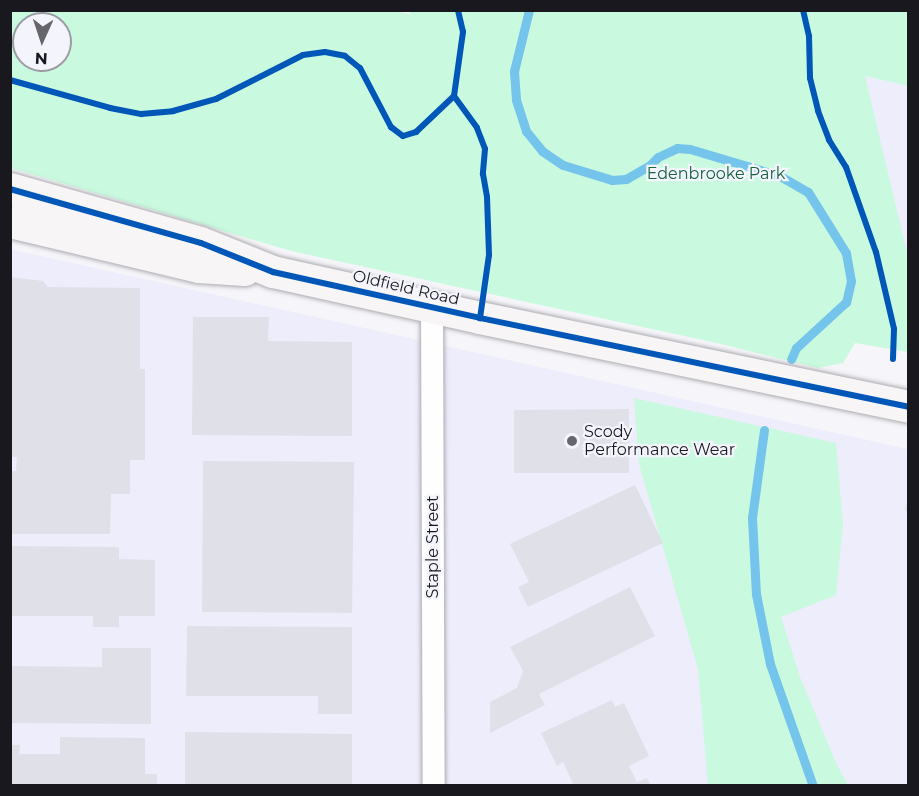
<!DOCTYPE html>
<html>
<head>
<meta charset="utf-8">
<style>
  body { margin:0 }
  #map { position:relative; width:919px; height:796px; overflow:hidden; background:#f6f6fa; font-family:Montserrat,sans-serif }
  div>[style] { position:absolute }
  .built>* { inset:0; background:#eeedfb }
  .green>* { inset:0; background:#c9f9df }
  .stream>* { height:9px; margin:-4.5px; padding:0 4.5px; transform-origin:4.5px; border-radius:4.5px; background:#74c4eb }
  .building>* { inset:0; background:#e0e0e9 }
  .roads { filter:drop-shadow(0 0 2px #adacb2) drop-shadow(0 0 2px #adacb2) }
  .street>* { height:22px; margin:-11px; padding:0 11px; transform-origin:11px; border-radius:11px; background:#fefefe }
  .secondary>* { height:32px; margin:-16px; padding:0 16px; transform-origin:16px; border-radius:16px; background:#f8f5f6 }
  .cycleway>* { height:6px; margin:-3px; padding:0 3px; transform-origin:3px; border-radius:3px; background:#0057b8 }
  .dots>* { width:16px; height:16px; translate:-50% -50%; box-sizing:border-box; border:3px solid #f4f4fc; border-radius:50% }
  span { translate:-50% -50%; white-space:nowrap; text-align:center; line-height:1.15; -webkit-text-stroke:4.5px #f4f4fc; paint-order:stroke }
  .park-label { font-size:16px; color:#166340 }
  .street-label { font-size:16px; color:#19181f }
  .poi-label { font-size:16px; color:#19181f }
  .left { translate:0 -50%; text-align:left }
  .frame { position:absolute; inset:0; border:12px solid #19181f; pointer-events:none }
  .north { position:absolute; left:12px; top:12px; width:60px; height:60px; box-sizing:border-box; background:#f4f4fc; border:2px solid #9c9ca4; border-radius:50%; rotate:183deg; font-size:16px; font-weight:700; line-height:24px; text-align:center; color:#19181f }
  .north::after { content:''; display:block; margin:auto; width:21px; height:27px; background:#66666c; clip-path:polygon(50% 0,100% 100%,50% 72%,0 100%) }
</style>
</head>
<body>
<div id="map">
  <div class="built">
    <i style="clip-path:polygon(864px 76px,908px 86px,908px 262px)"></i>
    <i style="clip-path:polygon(10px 249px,908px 449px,908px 785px,11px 785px)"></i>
  </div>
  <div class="green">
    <i style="clip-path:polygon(evenodd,393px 11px,410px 14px,410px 10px,908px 11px,908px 86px,865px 76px,908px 257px,908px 352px,855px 343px,843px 363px,818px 368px,721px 344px,291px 251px,11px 168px,11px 11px,393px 11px,24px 24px,60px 24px,60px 60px,24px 60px,24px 24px)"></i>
    <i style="clip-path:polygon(634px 398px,836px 443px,843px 525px,836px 595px,781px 617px,800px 677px,837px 765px,848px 785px,708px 785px,698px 669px,639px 464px)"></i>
  </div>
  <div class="stream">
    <i style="left:529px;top:10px;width:63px;rotate:103.8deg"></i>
    <i style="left:514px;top:71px;width:29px;rotate:86deg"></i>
    <i style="left:516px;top:100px;width:33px;rotate:72deg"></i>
    <i style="left:526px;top:131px;width:26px;rotate:51deg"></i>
    <i style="left:542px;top:151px;width:25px;rotate:34deg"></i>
    <i style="left:563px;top:165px;width:51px;rotate:17deg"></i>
    <i style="left:612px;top:180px;width:14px;rotate:-4deg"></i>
    <i style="left:626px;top:179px;width:28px;rotate:-30deg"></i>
    <i style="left:650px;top:165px;width:11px;rotate:-45deg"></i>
    <i style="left:658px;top:157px;width:21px;rotate:-25deg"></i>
    <i style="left:677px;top:148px;width:13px;rotate:4deg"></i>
    <i style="left:690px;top:149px;width:94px;rotate:16.7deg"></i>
    <i style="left:780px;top:176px;width:32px;rotate:30deg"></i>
    <i style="left:808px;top:192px;width:72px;rotate:58.1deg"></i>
    <i style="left:846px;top:253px;width:28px;rotate:80deg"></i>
    <i style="left:851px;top:281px;width:22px;rotate:103deg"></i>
    <i style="left:846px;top:302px;width:68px;rotate:137.4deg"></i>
    <i style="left:796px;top:348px;width:12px;rotate:114deg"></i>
    <i style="left:764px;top:430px;width:89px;rotate:97.8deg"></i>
    <i style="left:752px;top:518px;width:76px;rotate:87deg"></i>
    <i style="left:756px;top:594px;width:71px;rotate:78.7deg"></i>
    <i style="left:770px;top:664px;width:129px;rotate:70.6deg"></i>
  </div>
  <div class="building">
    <i style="clip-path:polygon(10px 277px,43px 281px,48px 287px,140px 288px,140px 369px,145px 369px,145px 460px,130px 460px,130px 494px,111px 494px,110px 534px,10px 534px,10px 471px,16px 471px,17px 457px,10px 457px)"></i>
    <i style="clip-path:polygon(193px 317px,269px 317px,268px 341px,352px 342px,352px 436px,192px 435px)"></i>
    <i style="clip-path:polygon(629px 409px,629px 473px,514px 473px,514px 410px)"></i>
    <i style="clip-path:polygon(203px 461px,354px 462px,352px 613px,202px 612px)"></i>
    <i style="clip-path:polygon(635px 485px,663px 543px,528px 607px,518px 587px,529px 582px,510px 544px)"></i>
    <i style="clip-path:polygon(908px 496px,908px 511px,905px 510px)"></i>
    <i style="clip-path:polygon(10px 546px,119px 547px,119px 559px,155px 560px,155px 616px,119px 616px,119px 627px,93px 627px,93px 616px,10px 616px)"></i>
    <i style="clip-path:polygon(630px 587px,655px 636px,539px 694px,545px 705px,490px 733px,490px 702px,517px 688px,523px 671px,510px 647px)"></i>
    <i style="clip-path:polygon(187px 626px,352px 627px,352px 714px,318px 714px,318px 696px,186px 696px)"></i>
    <i style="clip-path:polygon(102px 648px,151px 648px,151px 724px,10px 723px,10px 666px,102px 667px)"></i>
    <i style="clip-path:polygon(612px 700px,615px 707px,624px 703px,649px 756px,629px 766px,637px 782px,647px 778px,651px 786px,574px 786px,563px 762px,557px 766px,541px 733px)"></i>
    <i style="clip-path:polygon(185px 732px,352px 734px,352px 786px,185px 786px)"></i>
    <i style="clip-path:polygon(60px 737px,145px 738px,145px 774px,157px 774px,157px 786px,10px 786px,10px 745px,20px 745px,19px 754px,60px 754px)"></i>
  </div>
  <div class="roads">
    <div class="street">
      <i style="left:432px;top:308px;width:478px;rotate:89.8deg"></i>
    </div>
    <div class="secondary">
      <i style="left:10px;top:189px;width:198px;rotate:15.8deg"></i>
      <i style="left:201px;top:243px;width:78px;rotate:21.9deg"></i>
      <i style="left:273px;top:272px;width:212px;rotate:12.5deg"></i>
      <i style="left:480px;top:318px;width:437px;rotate:11.7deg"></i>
      <i style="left:10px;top:222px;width:194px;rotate:13.4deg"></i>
      <i style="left:199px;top:267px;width:46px;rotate:3.7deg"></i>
    </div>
  </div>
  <div class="cycleway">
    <i style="left:803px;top:10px;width:27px;rotate:77deg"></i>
    <i style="left:809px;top:36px;width:42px;rotate:88.6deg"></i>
    <i style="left:810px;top:78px;width:34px;rotate:76deg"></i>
    <i style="left:818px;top:111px;width:31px;rotate:69deg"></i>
    <i style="left:829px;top:140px;width:32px;rotate:58deg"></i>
    <i style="left:846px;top:167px;width:90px;rotate:70.6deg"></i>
    <i style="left:876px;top:252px;width:79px;rotate:76.8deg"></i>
    <i style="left:894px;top:329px;width:30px;rotate:92deg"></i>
    <i style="left:10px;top:80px;width:104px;rotate:15.6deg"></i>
    <i style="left:110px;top:108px;width:32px;rotate:11deg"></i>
    <i style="left:141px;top:114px;width:32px;rotate:-5deg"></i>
    <i style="left:173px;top:111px;width:45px;rotate:-15.6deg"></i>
    <i style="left:216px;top:99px;width:97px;rotate:-26.8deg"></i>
    <i style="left:303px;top:55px;width:22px;rotate:-8deg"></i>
    <i style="left:325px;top:52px;width:20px;rotate:11deg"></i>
    <i style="left:345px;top:56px;width:19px;rotate:39deg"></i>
    <i style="left:360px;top:68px;width:67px;rotate:62.3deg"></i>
    <i style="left:391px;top:127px;width:15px;rotate:37deg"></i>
    <i style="left:403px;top:136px;width:14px;rotate:-17deg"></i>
    <i style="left:416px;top:132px;width:52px;rotate:-43.5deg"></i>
    <i style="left:454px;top:96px;width:65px;rotate:-82deg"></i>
    <i style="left:463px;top:32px;width:23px;rotate:-103deg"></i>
    <i style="left:454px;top:96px;width:39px;rotate:54deg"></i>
    <i style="left:477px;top:128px;width:22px;rotate:69deg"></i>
    <i style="left:485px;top:149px;width:25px;rotate:95deg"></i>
    <i style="left:483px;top:174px;width:23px;rotate:80deg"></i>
    <i style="left:487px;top:197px;width:58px;rotate:88deg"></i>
    <i style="left:489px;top:255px;width:64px;rotate:98.1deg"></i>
    <i style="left:10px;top:189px;width:198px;rotate:15.8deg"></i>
    <i style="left:201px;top:243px;width:78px;rotate:21.9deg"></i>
    <i style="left:273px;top:272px;width:212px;rotate:12.5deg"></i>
    <i style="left:480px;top:318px;width:437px;rotate:11.7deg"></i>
  </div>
  <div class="dots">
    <i style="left:572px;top:441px;background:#66666c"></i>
  </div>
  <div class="park-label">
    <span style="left:716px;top:174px">Edenbrooke Park</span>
  </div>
  <div class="street-label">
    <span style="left:406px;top:288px;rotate:13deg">Oldfield Road</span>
    <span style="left:433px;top:547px;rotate:-90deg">Staple Street</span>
  </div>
  <div class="poi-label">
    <span class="left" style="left:584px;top:441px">Scody<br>Performance Wear</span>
  </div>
  <div class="frame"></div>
  <div class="north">N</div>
</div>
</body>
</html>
